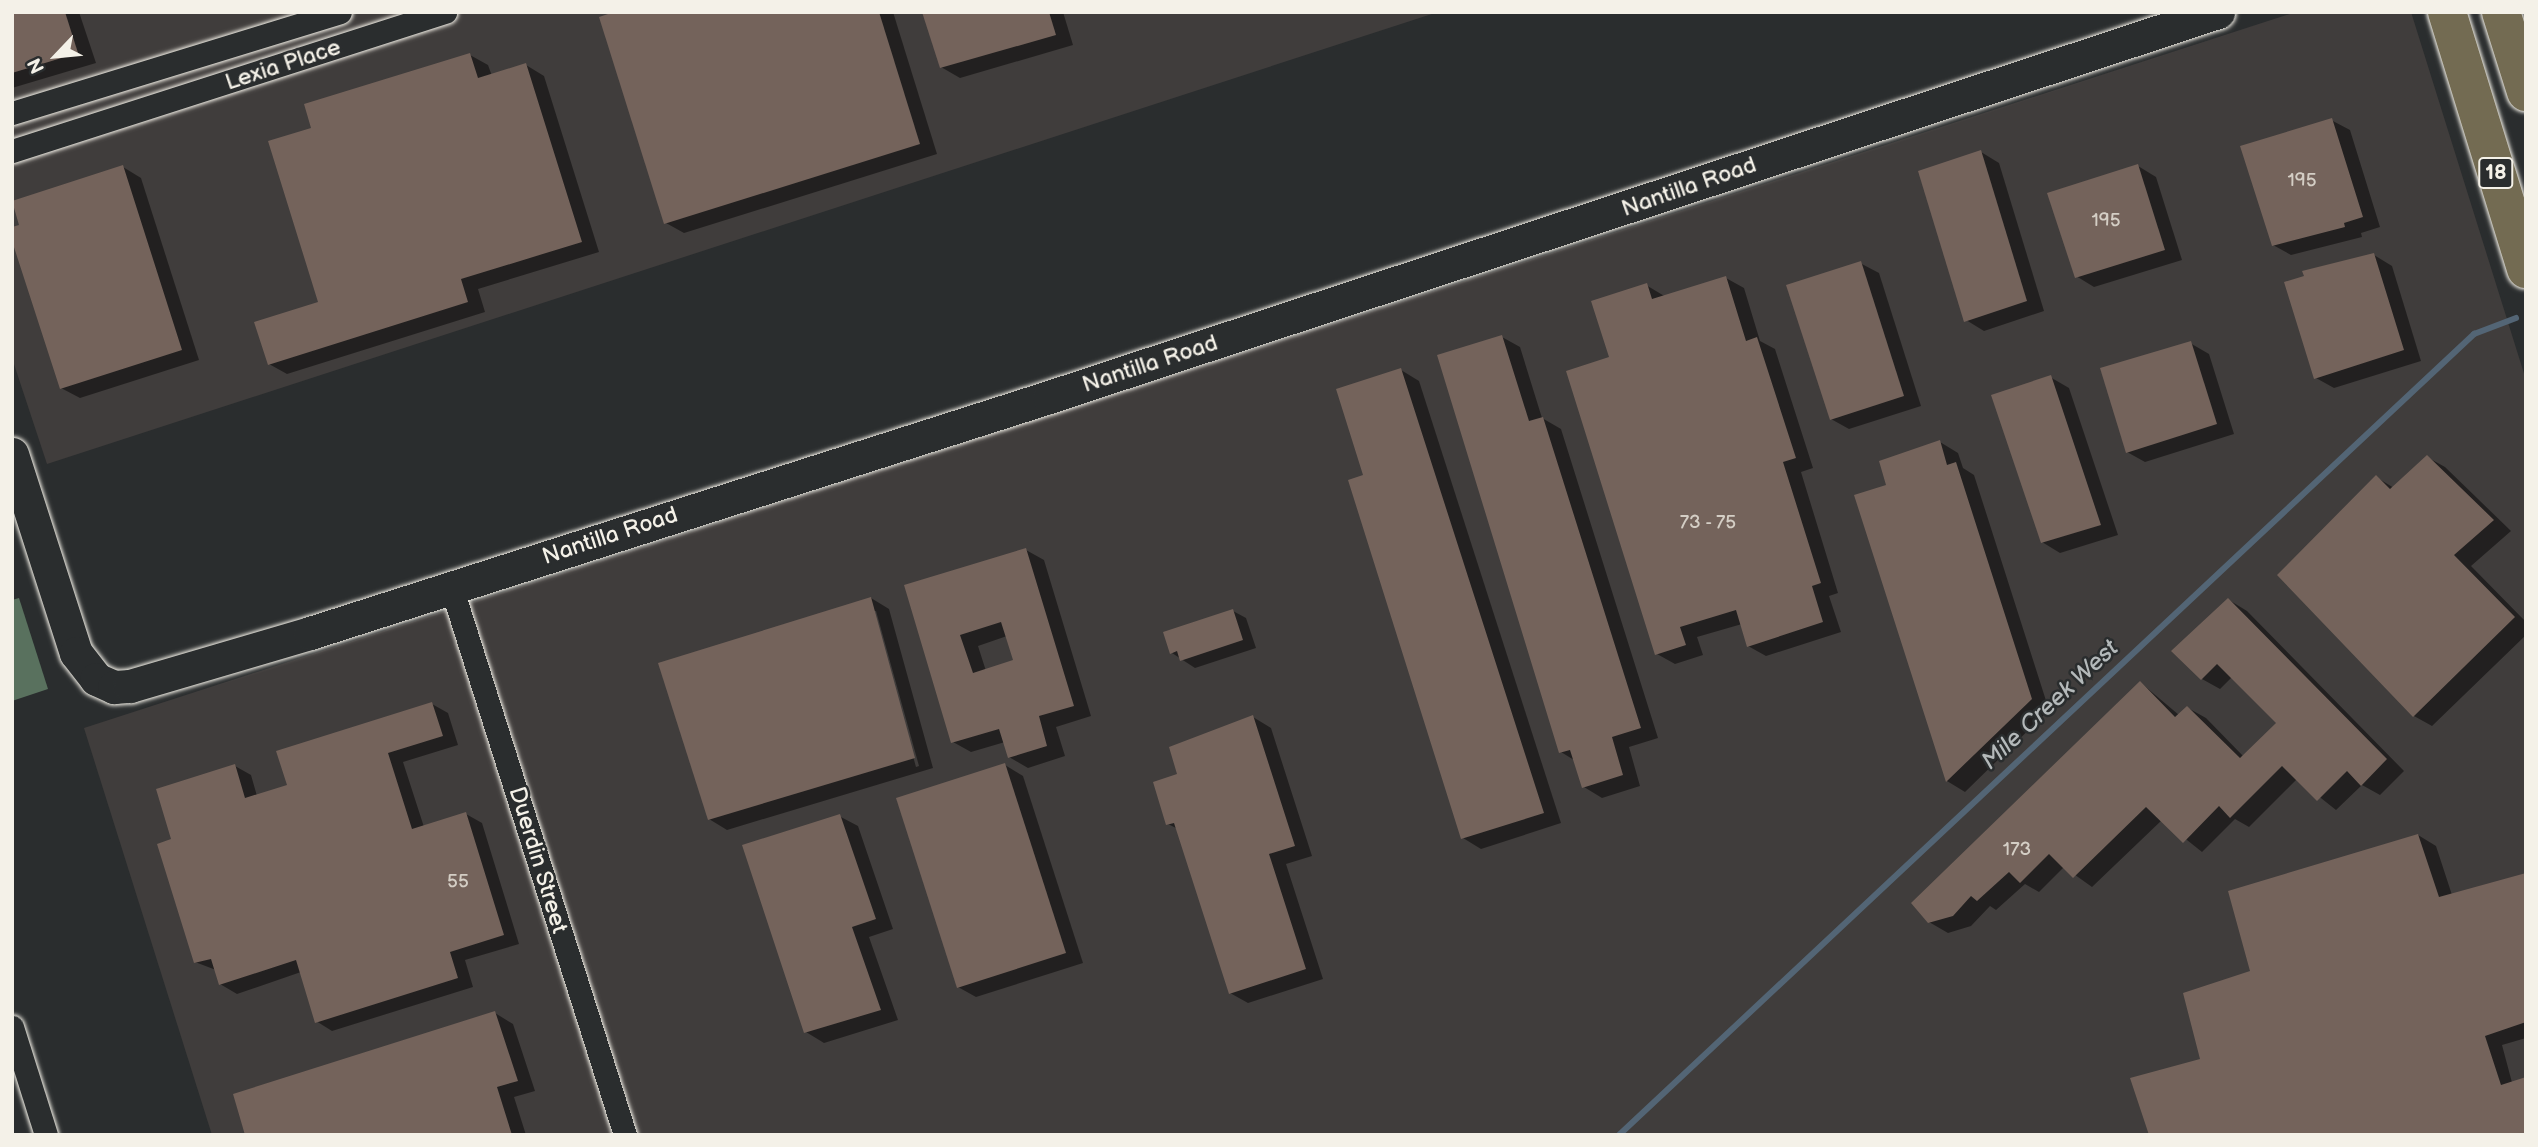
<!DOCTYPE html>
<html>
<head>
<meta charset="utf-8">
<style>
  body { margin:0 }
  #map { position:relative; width:2538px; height:1147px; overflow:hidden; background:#2a2d2e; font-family:"Balsamiq Sans",sans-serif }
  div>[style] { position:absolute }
  .built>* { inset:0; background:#403d3c }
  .green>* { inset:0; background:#59715e }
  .shadow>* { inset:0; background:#0007 }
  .stream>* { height:6px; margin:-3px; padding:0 3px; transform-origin:3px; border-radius:3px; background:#536575 }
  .building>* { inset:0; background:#74635b }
  .roads { filter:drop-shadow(0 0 2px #f4f1e8) drop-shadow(0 0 2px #f4f1e8) }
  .street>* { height:23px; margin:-11.5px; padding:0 11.5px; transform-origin:11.5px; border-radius:11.5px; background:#2a2d2e }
  .secondary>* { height:33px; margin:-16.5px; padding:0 16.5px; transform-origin:16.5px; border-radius:16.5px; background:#2a2d2e }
  .highway>* { height:38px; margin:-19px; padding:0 19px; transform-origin:19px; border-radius:19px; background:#736b52 }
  span { translate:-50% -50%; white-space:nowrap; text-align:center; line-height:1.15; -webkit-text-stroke:5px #2a2d2e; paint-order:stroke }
  .number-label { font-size:19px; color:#d4cec5 }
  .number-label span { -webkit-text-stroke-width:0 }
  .shield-label span { padding:2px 5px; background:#2a2d2e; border:2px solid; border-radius:5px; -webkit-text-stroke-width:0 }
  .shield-label { font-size:21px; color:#f4f1e8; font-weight:700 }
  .street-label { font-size:23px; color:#f4f1e8 }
  .water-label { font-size:24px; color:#b4b9ba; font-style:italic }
  .frame { position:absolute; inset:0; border:14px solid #f4f1e8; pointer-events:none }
  .north { position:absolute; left:21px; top:21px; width:70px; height:70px; -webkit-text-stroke:5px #2a2d2e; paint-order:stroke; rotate:244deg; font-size:19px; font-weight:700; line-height:28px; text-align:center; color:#f4f1e8 }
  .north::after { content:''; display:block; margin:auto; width:24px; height:32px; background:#f4f1e8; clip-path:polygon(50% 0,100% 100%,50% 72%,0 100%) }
</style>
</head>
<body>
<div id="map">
  <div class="built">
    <i style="clip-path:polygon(12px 12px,1438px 12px,47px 464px,12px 358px)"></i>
    <i style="clip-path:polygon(2296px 12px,2411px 12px,2526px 380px,2526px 1135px,212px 1135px,84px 728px)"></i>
  </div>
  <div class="green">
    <i style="clip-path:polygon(19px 598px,48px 689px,12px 701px,12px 600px)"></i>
  </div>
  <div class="shadow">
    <i style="clip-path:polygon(12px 12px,79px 12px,96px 63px,12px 88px)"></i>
    <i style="clip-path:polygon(619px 12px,893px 12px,937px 154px,684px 233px,666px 223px)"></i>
    <i style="clip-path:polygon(924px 12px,1063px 12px,1073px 45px,960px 78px,941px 67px)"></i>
    <i style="clip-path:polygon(470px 55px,488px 65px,492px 76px,526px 65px,544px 76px,599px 252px,478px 289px,485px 312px,287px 374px,269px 364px,320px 303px)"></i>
    <i style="clip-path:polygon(2331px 120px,2350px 130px,2380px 227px,2361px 233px,2362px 237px,2291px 255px,2273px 245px)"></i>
    <i style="clip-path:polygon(1981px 152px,1999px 163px,2044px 311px,1984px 331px,1966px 320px)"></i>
    <i style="clip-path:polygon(2138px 166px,2156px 177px,2182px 260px,2094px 287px,2076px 276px)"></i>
    <i style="clip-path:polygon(123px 167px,141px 178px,199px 360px,80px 398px,61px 388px)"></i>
    <i style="clip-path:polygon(2374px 255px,2392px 266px,2421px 361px,2334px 388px,2316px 378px,2304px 272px)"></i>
    <i style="clip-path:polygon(1860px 263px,1879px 273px,1921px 406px,1849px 429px,1831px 419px)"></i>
    <i style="clip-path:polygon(1726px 278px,1744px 288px,1760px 341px,1775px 349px,1813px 468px,1801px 472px,1838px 593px,1829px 596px,1841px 632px,1766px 656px,1748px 646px,1742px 624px,1697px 637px,1703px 655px,1675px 664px,1657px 654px,1611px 358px,1646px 285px,1666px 297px)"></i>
    <i style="clip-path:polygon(1502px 337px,1520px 347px,1542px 418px,1561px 429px,1658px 738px,1629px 747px,1640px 786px,1602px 798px,1584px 787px,1574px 760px,1561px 752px)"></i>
    <i style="clip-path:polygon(2190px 343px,2209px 354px,2234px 434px,2145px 462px,2127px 452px)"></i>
    <i style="clip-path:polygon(1401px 370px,1419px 381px,1561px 823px,1481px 849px,1463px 838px)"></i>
    <i style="clip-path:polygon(2050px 377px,2069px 388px,2118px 535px,2060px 553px,2042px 542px)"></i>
    <i style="clip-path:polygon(1940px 442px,1958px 453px,1963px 468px,1974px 475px,2049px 710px,1965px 792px,1947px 781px,1856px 496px,1888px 486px)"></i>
    <i style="clip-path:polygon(2427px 457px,2445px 467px,2511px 531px,2471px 566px,2526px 622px,2526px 635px,2432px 726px,2414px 716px,2376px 477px,2394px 488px)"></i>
    <i style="clip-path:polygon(evenodd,1026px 550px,1044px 560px,1091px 716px,1056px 727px,1065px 756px,1028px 768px,1009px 757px,1005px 742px,971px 752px,953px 742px,906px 586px,1026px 550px,1007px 636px,1015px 661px,986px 671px,978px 646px,1007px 636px)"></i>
    <i style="clip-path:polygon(evenodd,871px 598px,889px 609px,933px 768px,727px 830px,709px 819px,871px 598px,873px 611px,876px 611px,919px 766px,916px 767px,873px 611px)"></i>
    <i style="clip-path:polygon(2229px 600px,2247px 611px,2404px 771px,2380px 795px,2362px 785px,2336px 810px,2297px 779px,2249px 827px,2235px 819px,2202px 852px,2162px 820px,2092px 887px,2064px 867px,2039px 892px,2025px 884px,1996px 910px,1990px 906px,1971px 926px,1948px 933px,1929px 922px,2141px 683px,2179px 715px,2188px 708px,2206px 718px,2244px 757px,2278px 723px,2232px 677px,2220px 689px,2202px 679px)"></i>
    <i style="clip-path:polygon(1233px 611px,1246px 618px,1256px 648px,1195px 668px,1172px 653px)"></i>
    <i style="clip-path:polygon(432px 704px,448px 713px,458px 745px,403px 762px,424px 827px,466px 814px,482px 823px,519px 944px,465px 960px,473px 987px,332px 1031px,316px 1021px,301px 972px,237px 994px,220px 984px,216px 970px,195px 962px,173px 840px,235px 766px,251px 775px,257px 796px,289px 786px)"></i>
    <i style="clip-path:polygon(1253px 717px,1271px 728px,1312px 856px,1286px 864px,1323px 979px,1248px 1003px,1230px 993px,1178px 829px,1168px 824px,1180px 775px)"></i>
    <i style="clip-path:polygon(1005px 765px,1023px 776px,1083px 963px,976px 997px,958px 987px)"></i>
    <i style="clip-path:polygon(839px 816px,858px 826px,893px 929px,869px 937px,898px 1020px,824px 1043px,806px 1032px)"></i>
    <i style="clip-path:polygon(2418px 835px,2436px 846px,2452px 895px,2526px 875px,2526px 1038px,2502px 1045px,2526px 1135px,2202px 1060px,2252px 972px)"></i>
    <i style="clip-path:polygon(495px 1013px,513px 1024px,535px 1091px,514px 1097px,526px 1135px,247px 1135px)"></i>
  </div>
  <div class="stream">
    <i style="left:1619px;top:1135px;width:1172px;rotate:-43.13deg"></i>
    <i style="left:2474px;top:334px;width:45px;rotate:-20.9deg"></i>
  </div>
  <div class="building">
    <i style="clip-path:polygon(12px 12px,65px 12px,78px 53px,12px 73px)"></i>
    <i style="clip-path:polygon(614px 12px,879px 12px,920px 144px,664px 224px,599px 17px)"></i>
    <i style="clip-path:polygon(922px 12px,1049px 12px,1056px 35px,940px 68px)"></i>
    <i style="clip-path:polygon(470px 53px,478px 78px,526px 63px,582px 242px,461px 279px,468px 302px,268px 365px,254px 322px,318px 302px,268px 141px,311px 128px,304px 104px)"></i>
    <i style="clip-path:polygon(2332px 118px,2363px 217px,2344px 223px,2345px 227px,2272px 246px,2240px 146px)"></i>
    <i style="clip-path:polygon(1981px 150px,2027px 301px,1964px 322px,1918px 171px)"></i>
    <i style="clip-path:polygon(2138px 164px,2165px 250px,2075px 278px,2047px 193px)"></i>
    <i style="clip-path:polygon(123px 165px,182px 350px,60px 389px,12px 241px,12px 227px,19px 225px,12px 201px)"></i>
    <i style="clip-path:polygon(2374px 253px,2404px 350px,2314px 379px,2284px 282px,2304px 276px,2302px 271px)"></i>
    <i style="clip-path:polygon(1861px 261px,1904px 396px,1830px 420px,1786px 285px)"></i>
    <i style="clip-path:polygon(1726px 276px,1746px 341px,1757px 337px,1796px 458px,1783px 462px,1821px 583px,1812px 586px,1823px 622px,1747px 647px,1736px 610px,1680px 627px,1686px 645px,1655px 655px,1566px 371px,1609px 357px,1591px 301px,1647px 283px,1652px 299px)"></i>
    <i style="clip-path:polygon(1502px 335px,1529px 421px,1543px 417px,1641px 728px,1612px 737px,1623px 775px,1582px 788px,1570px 750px,1559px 753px,1437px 355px)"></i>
    <i style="clip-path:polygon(2191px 341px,2217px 424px,2126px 453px,2100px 368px)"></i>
    <i style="clip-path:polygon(1401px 368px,1544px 813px,1461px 839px,1348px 480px,1363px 475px,1336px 389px)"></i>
    <i style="clip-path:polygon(2051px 375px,2101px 525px,2041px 543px,1991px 395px)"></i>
    <i style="clip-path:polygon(1940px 440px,1947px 465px,1956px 462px,2032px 699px,1946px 782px,1854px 495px,1886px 485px,1879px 461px)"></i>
    <i style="clip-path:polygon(2427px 455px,2494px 520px,2454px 555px,2515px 617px,2413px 717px,2277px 575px,2376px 475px,2390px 489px)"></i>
    <i style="clip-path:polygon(evenodd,1026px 548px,1074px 706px,1039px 716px,1047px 746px,1008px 758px,999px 729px,951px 743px,904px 585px,1026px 548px,1001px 622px,1013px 660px,973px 673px,960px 635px,1001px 622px)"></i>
    <i style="clip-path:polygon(871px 597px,915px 758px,708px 820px,658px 663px)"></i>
    <i style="clip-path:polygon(2228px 598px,2387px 759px,2361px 786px,2347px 771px,2317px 801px,2282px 766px,2230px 818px,2219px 806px,2183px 843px,2146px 807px,2073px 878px,2049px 854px,2020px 883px,2009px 872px,1977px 901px,1971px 896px,1953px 916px,1928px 923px,1911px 903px,2140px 681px,2175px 717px,2187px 706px,2240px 758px,2276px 723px,2217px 664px,2201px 680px,2171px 651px)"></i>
    <i style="clip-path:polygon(1233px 609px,1243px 640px,1180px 661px,1177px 651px,1170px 654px,1163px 632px)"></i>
    <i style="clip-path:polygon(432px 702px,443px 736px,388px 753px,412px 829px,466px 812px,504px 935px,450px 952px,458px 978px,315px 1023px,296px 960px,219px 985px,211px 959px,194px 963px,157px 844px,171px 839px,156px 789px,235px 764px,245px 798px,287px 785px,276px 751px)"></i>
    <i style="clip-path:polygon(1253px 715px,1295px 846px,1269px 854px,1306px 969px,1229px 994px,1174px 823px,1166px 825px,1153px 782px,1177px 774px,1169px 747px)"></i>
    <i style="clip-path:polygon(1005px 763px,1066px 953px,957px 988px,896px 798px)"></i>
    <i style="clip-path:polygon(840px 814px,876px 919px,852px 927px,881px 1010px,804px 1033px,742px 845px)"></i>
    <i style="clip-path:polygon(2418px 834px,2439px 897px,2526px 873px,2526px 1022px,2485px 1036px,2501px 1085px,2526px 1077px,2526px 1135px,2149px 1135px,2130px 1078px,2200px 1059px,2183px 993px,2250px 971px,2228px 891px)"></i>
    <i style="clip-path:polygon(495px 1011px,518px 1081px,497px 1087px,512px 1135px,245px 1135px,233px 1094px)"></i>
  </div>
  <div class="roads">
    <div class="street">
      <i style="left:12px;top:113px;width:343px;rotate:-17.1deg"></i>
      <i style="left:12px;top:151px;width:455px;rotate:-17.8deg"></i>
      <i style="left:451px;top:586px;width:576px;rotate:72.41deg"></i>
      <i style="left:12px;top:1027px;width:113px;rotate:72.5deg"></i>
    </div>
    <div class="secondary">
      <i style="left:12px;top:454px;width:209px;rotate:72.2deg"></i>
      <i style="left:76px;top:653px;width:33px;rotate:52deg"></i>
      <i style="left:96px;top:679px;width:20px;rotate:24deg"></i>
      <i style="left:114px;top:687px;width:16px;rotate:-4deg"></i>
      <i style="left:130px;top:686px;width:188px;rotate:-16.4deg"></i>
      <i style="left:310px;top:633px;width:776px;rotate:-17.71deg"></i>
      <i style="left:1049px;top:397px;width:1231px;rotate:-18.23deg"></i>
    </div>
    <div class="highway">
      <i style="left:2447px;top:12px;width:269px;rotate:72.9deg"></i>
      <i style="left:2501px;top:12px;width:84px;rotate:72.6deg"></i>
    </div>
  </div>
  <div class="number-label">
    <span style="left:2302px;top:181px">195</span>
    <span style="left:2106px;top:221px">195</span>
    <span style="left:1708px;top:523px">73 - 75</span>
    <span style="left:2017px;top:850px">173</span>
    <span style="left:458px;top:882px">55</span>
  </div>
  <div class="shield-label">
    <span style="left:2496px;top:173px">18</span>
  </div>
  <div class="street-label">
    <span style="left:283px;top:65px;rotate:-18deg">Lexia Place</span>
    <span style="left:1689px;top:187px;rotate:-19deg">Nantilla Road</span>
    <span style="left:1150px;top:364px;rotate:-18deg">Nantilla Road</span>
    <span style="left:610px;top:536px;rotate:-18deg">Nantilla Road</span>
    <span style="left:538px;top:860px;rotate:73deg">Duerdin Street</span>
  </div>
  <div class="water-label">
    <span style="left:2050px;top:705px;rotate:-43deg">Mile Creek West</span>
  </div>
  <div class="frame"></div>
  <div class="north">N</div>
</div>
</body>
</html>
